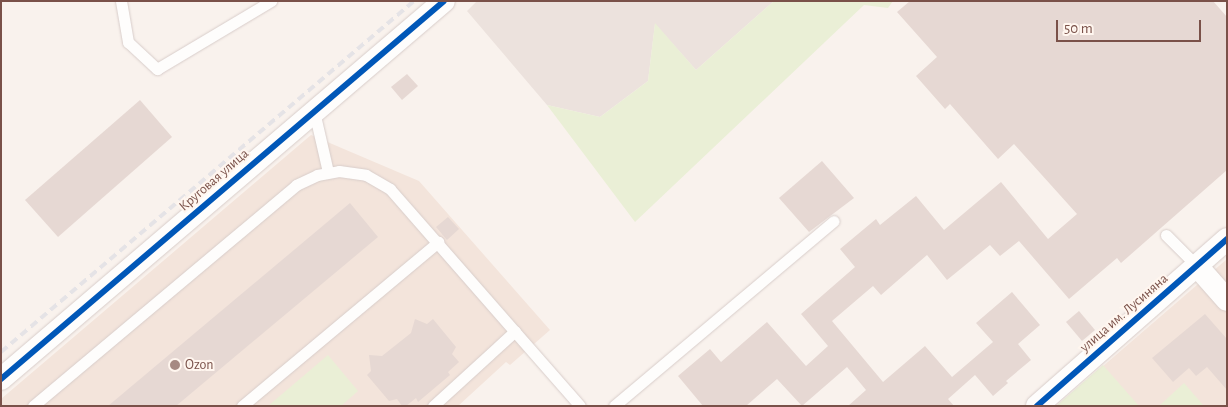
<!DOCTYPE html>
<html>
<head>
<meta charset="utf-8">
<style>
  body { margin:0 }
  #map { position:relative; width:1228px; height:407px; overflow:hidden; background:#f9f2ed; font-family:"Alegreya Sans",sans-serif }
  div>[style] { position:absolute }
  .residential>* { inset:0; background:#f3e4db }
  .industrial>* { inset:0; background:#ece2dd }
  .green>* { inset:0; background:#eaefd6 }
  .building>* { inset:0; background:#e6d8d3 }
  .roads { filter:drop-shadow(0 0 1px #d8cdca) drop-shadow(0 0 1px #d8cdca) }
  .service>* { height:11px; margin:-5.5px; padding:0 5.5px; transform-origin:5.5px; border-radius:5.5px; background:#fefdfc }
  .minor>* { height:22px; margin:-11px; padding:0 11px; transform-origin:11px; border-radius:11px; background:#fefdfc }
  .rail>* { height:4px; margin-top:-2px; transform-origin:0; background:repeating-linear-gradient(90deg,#e5e3e6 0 8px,transparent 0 13px) }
  .cycleway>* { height:6px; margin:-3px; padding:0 3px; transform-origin:3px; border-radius:3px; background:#0057b8 }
  .dots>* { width:14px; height:14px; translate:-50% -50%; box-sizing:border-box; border:2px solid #fff6ef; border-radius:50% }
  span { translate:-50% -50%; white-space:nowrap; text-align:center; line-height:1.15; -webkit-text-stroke:4px #fff6ef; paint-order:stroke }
  .street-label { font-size:14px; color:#7a5149 }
  .poi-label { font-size:14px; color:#7a5149 }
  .left { translate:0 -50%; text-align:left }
  .frame { position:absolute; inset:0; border:2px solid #7a5149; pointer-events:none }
  .scale { position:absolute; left:1056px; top:20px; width:145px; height:22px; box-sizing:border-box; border:2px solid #7a5149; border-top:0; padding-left:6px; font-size:15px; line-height:18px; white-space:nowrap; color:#7a5149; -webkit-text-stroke:4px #fff6ef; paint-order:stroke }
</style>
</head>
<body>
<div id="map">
  <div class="residential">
    <i style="clip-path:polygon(311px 135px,419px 181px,550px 330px,510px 365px,506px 362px,458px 406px,1px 406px,1px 399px)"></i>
    <i style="clip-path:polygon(1227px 259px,1227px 406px,1057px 406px)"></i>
  </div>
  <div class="industrial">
    <i style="clip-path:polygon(477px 1px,774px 1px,696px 70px,655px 24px,648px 81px,600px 117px,547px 105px,467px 11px)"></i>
  </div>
  <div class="green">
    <i style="clip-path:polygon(774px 1px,893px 1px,888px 8px,864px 5px,635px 222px,547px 105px,600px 117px,648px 81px,655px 23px,696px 70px)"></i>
    <i style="clip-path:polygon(328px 355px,358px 391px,341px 406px,268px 406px)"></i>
    <i style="clip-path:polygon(1103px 365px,1139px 406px,1056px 406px)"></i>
    <i style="clip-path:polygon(1184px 383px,1204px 406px,1159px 406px)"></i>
  </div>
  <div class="building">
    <i style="clip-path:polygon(910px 1px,1213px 1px,1227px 17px,1227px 170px,1121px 263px,1117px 258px,1069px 299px,1019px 241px,1000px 256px,990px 245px,947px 280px,927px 255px,881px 295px,873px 286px,832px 321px,883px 382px,925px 346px,952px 377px,993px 342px,976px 323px,1012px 292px,1040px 325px,1018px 344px,1031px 360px,1006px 381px,1008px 383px,993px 396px,975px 375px,948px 399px,954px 406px,848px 406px,866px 390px,847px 367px,802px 406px,777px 379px,746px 406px,703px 406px,678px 376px,710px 349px,721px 362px,767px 322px,806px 366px,828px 346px,801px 314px,855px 267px,840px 249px,876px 219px,880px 225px,916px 196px,944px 230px,1001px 182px,1048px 239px,1077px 214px,1014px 144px,998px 159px,950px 104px,945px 109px,916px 76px,937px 57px,897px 12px)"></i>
    <i style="clip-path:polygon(407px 74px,418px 86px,402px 100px,391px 87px)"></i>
    <i style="clip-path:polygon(140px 100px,172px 137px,58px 237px,25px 200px)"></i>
    <i style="clip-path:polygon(822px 161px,854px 198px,809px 232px,779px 198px)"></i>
    <i style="clip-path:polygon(350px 203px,378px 237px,176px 406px,108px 406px)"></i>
    <i style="clip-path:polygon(448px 217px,459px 229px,447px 240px,436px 227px)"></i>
    <i style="clip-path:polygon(1079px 311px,1095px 330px,1082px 341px,1066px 322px)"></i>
    <i style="clip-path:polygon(1205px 314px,1227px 339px,1227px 390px,1207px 367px,1196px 376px,1189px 368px,1173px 382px,1152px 358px)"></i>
    <i style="clip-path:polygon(415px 319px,427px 324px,433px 319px,456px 347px,452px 354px,459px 362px,448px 372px,450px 375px,418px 402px,416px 398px,406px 406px,402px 406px,397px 399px,389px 401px,367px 375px,371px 371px,369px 355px,382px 356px,411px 333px)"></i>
  </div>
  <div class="roads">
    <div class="service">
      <i style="left:121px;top:1px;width:42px;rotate:80.3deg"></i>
      <i style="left:128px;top:42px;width:40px;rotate:43deg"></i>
      <i style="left:157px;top:69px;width:133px;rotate:-30.8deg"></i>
      <i style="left:314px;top:111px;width:63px;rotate:77.1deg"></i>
      <i style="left:1166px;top:235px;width:44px;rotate:45deg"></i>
      <i style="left:33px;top:406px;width:344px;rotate:-40deg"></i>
      <i style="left:296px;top:185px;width:23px;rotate:-25deg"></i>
      <i style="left:317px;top:175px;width:22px;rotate:-10deg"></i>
      <i style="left:339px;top:171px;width:27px;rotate:8deg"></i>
      <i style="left:366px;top:175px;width:28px;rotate:30deg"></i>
      <i style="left:390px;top:189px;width:288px;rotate:48.8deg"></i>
      <i style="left:242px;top:406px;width:256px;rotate:-39.9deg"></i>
      <i style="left:433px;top:406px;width:111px;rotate:-42.4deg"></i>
      <i style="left:614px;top:406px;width:287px;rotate:-40.1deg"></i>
    </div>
    <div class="minor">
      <i style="left:1197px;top:266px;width:45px;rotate:48.6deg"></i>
      <i style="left:1px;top:379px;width:582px;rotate:-40.47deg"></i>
      <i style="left:1037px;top:406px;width:253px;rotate:-41.3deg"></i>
    </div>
  </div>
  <div class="rail">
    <i style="left:1px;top:352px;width:542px;rotate:-40.36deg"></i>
  </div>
  <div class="cycleway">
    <i style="left:1px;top:379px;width:582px;rotate:-40.47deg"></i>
    <i style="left:1037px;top:406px;width:253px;rotate:-41.3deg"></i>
  </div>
  <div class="dots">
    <i style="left:175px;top:365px;background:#a68982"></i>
  </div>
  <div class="street-label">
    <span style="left:214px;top:180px;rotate:-41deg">Круговая улица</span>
    <span style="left:1124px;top:313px;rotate:-41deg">улица им. Лусиняна</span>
  </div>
  <div class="poi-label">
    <span class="left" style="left:185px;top:365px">Ozon</span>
  </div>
  <div class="frame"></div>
  <div class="scale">50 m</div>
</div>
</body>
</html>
